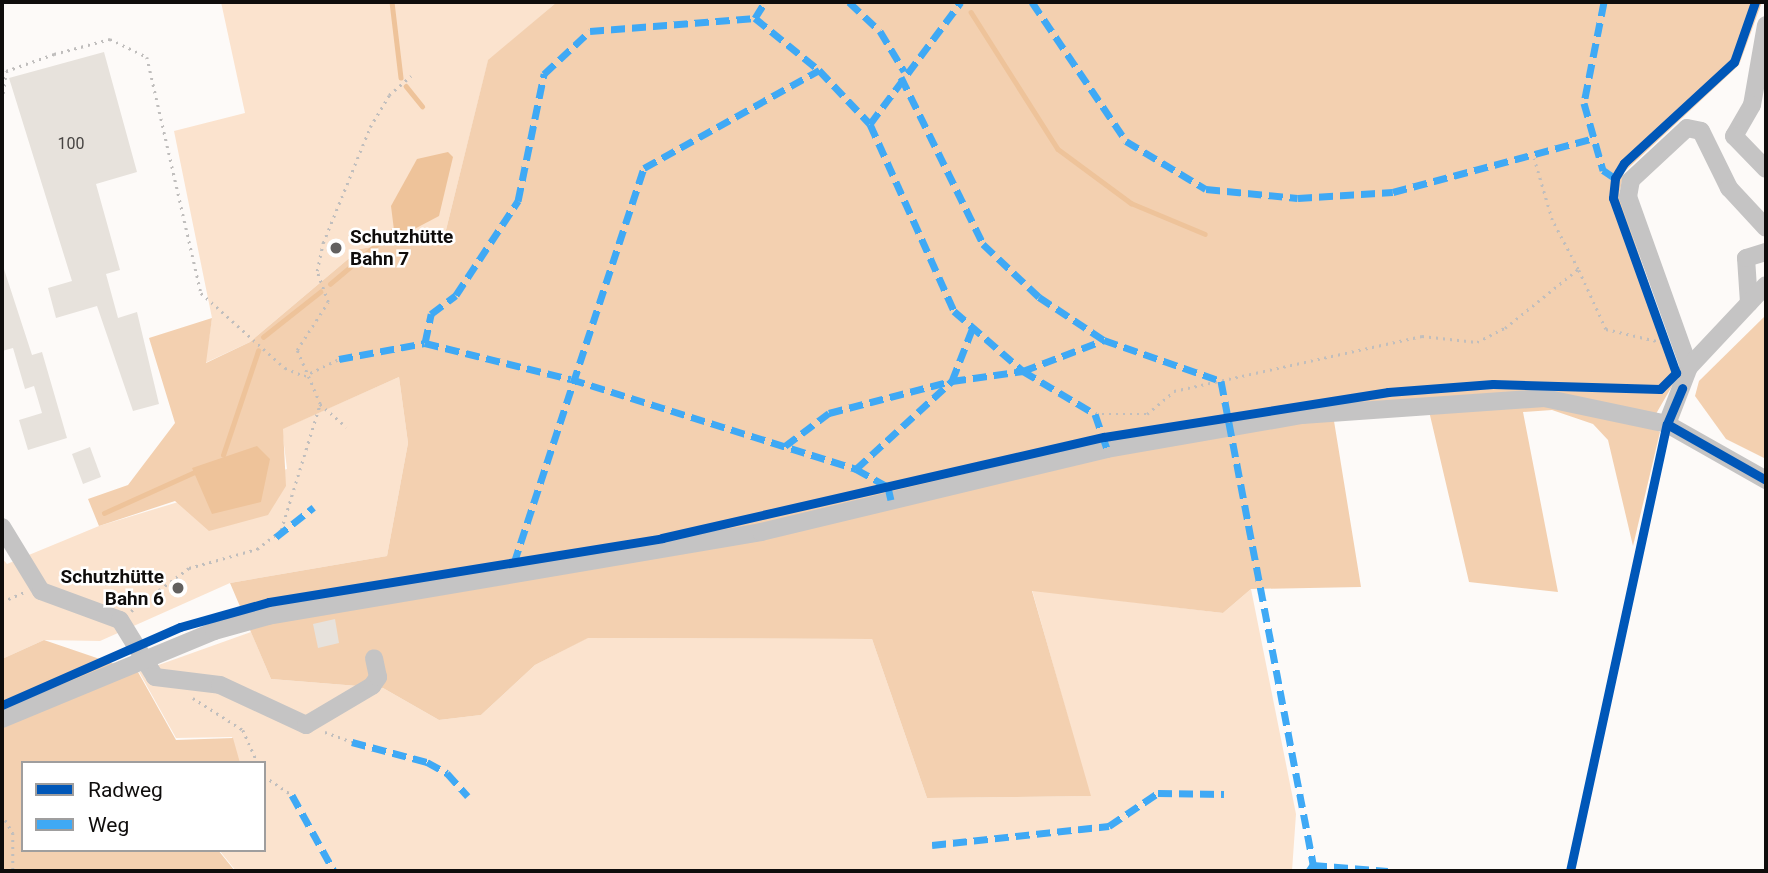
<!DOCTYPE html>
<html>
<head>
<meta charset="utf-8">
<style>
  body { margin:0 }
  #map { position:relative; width:1768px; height:873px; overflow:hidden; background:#fdfaf8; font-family:Roboto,sans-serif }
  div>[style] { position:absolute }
  .green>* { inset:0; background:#fbe3ce }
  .forest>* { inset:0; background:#f3d0b0 }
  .water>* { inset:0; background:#eec39a }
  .stream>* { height:4.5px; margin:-2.25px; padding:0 2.25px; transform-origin:2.25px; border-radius:2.25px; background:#eec39a }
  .building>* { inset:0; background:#e7e2dc }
  .path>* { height:2.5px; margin-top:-1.25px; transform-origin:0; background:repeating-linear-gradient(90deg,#c0bebd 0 2px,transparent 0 7px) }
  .minor>* { height:18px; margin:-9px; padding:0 9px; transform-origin:9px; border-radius:9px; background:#c5c4c4 }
  .quiet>* { height:7px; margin-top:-3.5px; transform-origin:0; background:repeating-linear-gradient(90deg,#3fa9f5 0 14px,transparent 0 21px) }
  .cycleway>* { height:9px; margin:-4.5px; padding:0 4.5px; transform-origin:4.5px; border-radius:4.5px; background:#0057b8 }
  .dots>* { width:19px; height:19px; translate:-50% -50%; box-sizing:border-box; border:4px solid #fff; border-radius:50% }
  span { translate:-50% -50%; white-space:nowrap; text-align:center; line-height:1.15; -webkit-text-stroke:5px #fff; paint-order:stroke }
  .number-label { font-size:16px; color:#474442 }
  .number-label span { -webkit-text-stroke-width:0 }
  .poi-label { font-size:19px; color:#0f0d0c; font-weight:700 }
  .left { translate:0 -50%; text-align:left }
  .right { translate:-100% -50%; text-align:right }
  .frame { position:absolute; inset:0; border:4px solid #0f0d0c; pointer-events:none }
  .legend { position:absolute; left:21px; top:761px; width:245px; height:91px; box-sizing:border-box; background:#fff; border:2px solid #9f9e9e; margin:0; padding:9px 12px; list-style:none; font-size:21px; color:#0f0d0c }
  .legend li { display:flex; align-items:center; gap:14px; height:35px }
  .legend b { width:35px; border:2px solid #9f9e9e }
</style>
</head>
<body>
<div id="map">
  <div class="green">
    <i style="clip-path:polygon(221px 2px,557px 2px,488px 61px,445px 234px,360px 249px,250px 342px,205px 363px,212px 318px,174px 131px,245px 113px)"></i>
    <i style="clip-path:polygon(399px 377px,408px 443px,387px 556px,230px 583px,100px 641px,44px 640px,2px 659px,2px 558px,7px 564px,99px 526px,287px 469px,282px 429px)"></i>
    <i style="clip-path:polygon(1251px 589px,1296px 814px,1292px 871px,236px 871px,219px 850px,264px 850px,264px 763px,239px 763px,232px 737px,176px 738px,139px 672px,251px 632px,271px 679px,383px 688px,439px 720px,481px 715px,535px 665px,587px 638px,872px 639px,927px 798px,1090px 796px,1032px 590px,1223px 613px)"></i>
  </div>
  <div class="forest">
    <i style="clip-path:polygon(557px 2px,1762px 2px,1739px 65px,1624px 172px,1619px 195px,1679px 374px,1649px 426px,1660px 432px,1633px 546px,1608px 440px,1593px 424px,1552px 410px,1523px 412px,1558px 592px,1469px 582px,1429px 411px,1334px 421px,1361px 587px,1251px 589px,1223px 613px,1032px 591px,1091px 796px,927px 798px,872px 639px,588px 638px,535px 665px,481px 715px,439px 720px,383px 688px,271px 679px,230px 583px,387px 556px,408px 443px,399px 377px,283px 429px,286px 486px,268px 515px,209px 531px,175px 501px,99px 526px,88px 499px,128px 485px,175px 423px,149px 338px,212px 318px,206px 363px,250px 342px,360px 249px,445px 234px,488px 60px)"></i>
    <i style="clip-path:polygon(1766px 315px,1766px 459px,1726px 439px,1695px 396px,1699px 381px)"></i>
    <i style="clip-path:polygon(44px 640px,138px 672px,176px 740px,233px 738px,240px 763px,23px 763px,23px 850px,218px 850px,235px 871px,2px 871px,2px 659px)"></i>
  </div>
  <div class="water">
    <i style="clip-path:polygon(448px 152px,453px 157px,439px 216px,405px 234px,394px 230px,391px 206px,417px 159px)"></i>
    <i style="clip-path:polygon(257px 446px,270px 459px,261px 502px,212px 514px,192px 468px)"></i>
  </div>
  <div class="stream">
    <i style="left:392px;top:2px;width:76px;rotate:83.2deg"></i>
    <i style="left:971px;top:12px;width:162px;rotate:57.6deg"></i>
    <i style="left:1058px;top:149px;width:91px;rotate:36.5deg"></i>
    <i style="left:1131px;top:203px;width:80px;rotate:22.7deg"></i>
    <i style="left:406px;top:86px;width:26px;rotate:51deg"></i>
    <i style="left:330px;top:284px;width:84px;rotate:-40.2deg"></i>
    <i style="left:263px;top:337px;width:73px;rotate:-38.3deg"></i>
    <i style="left:223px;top:455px;width:110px;rotate:-71.4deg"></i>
    <i style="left:104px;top:513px;width:102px;rotate:-24.3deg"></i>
  </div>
  <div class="building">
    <i style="clip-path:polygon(104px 52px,137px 172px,96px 184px,120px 270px,106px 274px,118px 318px,137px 312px,159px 404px,133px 411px,97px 306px,56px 318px,48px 288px,72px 281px,9px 78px)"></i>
    <i style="clip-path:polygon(2px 263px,32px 355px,42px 352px,67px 438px,28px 450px,19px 420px,42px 413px,34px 386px,25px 389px,13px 348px,2px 351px)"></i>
    <i style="clip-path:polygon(90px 447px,101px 477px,83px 484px,72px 454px)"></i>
    <i style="clip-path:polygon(335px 619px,339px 643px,318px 648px,313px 624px)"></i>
  </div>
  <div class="path">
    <i style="left:2px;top:100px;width:29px;rotate:-82deg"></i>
    <i style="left:6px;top:71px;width:51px;rotate:-19.5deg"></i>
    <i style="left:54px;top:54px;width:58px;rotate:-15deg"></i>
    <i style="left:110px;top:39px;width:41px;rotate:25.9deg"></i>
    <i style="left:147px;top:57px;width:242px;rotate:77.1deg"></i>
    <i style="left:201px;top:293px;width:113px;rotate:41.8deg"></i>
    <i style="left:285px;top:368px;width:21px;rotate:23deg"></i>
    <i style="left:304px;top:376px;width:39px;rotate:-26deg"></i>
    <i style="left:1579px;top:270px;width:65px;rotate:65.4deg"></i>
    <i style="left:1606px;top:329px;width:61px;rotate:13.3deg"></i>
    <i style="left:320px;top:404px;width:35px;rotate:41deg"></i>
    <i style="left:1095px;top:414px;width:52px"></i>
    <i style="left:1147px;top:414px;width:35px;rotate:-40deg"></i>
    <i style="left:1174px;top:391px;width:254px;rotate:-12.5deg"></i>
    <i style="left:1422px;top:336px;width:55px;rotate:6.2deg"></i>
    <i style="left:1477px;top:342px;width:31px;rotate:-27deg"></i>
    <i style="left:1505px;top:328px;width:94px;rotate:-38.9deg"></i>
    <i style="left:1578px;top:269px;width:55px;rotate:-118deg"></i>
    <i style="left:1552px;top:220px;width:64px;rotate:-106.4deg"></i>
    <i style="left:2px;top:602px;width:24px;rotate:-24deg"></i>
    <i style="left:131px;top:611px;width:72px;rotate:-36.6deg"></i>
    <i style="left:189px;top:568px;width:71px;rotate:-15.6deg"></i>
    <i style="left:257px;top:549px;width:31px;rotate:-38deg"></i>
    <i style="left:281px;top:530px;width:132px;rotate:-72.8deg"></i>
    <i style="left:320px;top:404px;width:59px;rotate:-113.1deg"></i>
    <i style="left:297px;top:350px;width:57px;rotate:-57.1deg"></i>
    <i style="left:328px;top:302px;width:33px;rotate:-110deg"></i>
    <i style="left:317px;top:271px;width:29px;rotate:-78deg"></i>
    <i style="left:323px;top:243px;width:125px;rotate:-67.9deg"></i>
    <i style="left:370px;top:127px;width:37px;rotate:-59deg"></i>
    <i style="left:389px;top:95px;width:29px;rotate:-41deg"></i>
    <i style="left:193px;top:698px;width:59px;rotate:32.6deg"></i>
    <i style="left:243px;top:730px;width:36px;rotate:66deg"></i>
    <i style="left:325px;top:732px;width:29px;rotate:20deg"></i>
    <i style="left:264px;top:776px;width:34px;rotate:34deg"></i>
    <i style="left:2px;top:814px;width:22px;rotate:60deg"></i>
    <i style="left:13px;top:833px;width:38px;rotate:90deg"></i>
  </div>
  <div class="minor">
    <i style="left:1766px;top:25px;width:81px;rotate:99.9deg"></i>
    <i style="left:1752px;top:105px;width:36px;rotate:120deg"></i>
    <i style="left:1734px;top:136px;width:46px;rotate:45.9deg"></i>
    <i style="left:1749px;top:303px;width:45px;rotate:-93.8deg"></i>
    <i style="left:1746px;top:258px;width:21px;rotate:-17deg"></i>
    <i style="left:1689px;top:367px;width:181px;rotate:-109.7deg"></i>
    <i style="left:1628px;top:197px;width:17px;rotate:-80deg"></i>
    <i style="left:1631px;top:180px;width:76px;rotate:-42.9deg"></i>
    <i style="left:1687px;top:128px;width:14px;rotate:12deg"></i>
    <i style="left:1701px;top:131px;width:64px;rotate:63.8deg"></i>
    <i style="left:1729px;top:188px;width:54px;rotate:47.2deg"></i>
    <i style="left:1667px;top:424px;width:61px;rotate:-68.9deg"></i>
    <i style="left:1689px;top:367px;width:112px;rotate:-46.8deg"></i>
    <i style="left:2px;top:527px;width:75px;rotate:58.6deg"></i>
    <i style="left:41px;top:591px;width:84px;rotate:20.2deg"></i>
    <i style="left:120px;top:620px;width:67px;rotate:58.4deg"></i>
    <i style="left:155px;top:677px;width:65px;rotate:7deg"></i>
    <i style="left:220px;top:685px;width:95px;rotate:24.9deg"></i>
    <i style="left:306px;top:725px;width:77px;rotate:-30.6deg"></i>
    <i style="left:372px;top:686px;width:11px;rotate:-56deg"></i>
    <i style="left:378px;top:677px;width:19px;rotate:-102deg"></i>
    <i style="left:2px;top:719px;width:230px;rotate:-22.5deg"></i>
    <i style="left:214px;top:631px;width:56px;rotate:-15.5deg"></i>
    <i style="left:268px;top:616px;width:500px;rotate:-9.67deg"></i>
    <i style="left:761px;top:532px;width:356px;rotate:-13.5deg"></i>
    <i style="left:1107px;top:449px;width:198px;rotate:-9.9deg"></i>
    <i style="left:1302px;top:415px;width:243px;rotate:-4deg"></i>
    <i style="left:1544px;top:398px;width:126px;rotate:11.9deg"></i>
    <i style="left:1667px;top:424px;width:114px;rotate:29.5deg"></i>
  </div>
  <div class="quiet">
    <i style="left:849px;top:2px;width:42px;rotate:43.1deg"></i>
    <i style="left:880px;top:31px;width:47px;rotate:59deg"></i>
    <i style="left:1032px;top:2px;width:168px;rotate:55.9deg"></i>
    <i style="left:1126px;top:141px;width:93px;rotate:31deg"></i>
    <i style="left:1206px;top:189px;width:92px;rotate:5.6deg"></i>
    <i style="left:1298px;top:198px;width:95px;rotate:-3.6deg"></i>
    <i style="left:1393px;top:192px;width:209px;rotate:-15deg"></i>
    <i style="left:1604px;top:2px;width:103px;rotate:101.2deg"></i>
    <i style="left:1584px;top:103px;width:70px;rotate:74.2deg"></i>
    <i style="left:1603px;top:170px;width:14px;rotate:34deg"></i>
    <i style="left:755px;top:18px;width:82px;rotate:39.1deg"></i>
    <i style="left:819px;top:70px;width:74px;rotate:46.6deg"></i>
    <i style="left:870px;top:124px;width:205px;rotate:65.8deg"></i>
    <i style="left:954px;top:311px;width:91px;rotate:41deg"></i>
    <i style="left:1023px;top:371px;width:84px;rotate:30.8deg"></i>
    <i style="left:1095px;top:414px;width:37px;rotate:71deg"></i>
    <i style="left:901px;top:77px;width:186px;rotate:63.8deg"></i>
    <i style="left:983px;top:244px;width:77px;rotate:43.4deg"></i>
    <i style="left:1039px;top:297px;width:78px;rotate:33.5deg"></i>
    <i style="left:870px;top:124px;width:152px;rotate:-53.3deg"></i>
    <i style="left:425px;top:343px;width:150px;rotate:13.9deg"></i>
    <i style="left:571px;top:379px;width:299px;rotate:17.5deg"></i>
    <i style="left:856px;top:469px;width:37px;rotate:29deg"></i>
    <i style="left:888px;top:487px;width:13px;rotate:77deg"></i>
    <i style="left:339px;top:359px;width:87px;rotate:-10.5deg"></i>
    <i style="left:425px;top:343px;width:30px;rotate:-78deg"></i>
    <i style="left:431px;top:314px;width:31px;rotate:-37deg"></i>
    <i style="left:456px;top:295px;width:113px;rotate:-56.6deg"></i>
    <i style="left:518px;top:201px;width:130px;rotate:-78.4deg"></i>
    <i style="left:544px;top:74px;width:63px;rotate:-43.1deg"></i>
    <i style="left:590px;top:31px;width:166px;rotate:-4.5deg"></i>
    <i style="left:755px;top:18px;width:19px;rotate:-58deg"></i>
    <i style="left:785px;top:446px;width:55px;rotate:-36.9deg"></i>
    <i style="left:829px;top:413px;width:127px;rotate:-14.6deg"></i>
    <i style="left:952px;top:381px;width:58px;rotate:-68.7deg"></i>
    <i style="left:856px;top:469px;width:130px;rotate:-42.5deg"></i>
    <i style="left:952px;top:381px;width:72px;rotate:-8deg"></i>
    <i style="left:1023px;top:371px;width:87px;rotate:-20.9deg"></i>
    <i style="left:1104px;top:340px;width:124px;rotate:19.3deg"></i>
    <i style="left:1221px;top:381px;width:493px;rotate:79.2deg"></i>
    <i style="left:1313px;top:865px;width:7px;rotate:124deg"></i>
    <i style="left:276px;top:537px;width:48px;rotate:-38.3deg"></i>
    <i style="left:514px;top:563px;width:416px;rotate:-71.8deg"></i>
    <i style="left:644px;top:168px;width:201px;rotate:-29.2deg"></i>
    <i style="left:352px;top:742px;width:78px;rotate:14.9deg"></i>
    <i style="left:427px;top:762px;width:23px;rotate:29deg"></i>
    <i style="left:447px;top:773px;width:31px;rotate:48deg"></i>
    <i style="left:292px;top:795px;width:87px;rotate:61.1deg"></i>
    <i style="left:932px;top:845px;width:178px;rotate:-6.1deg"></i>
    <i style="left:1109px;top:826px;width:59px;rotate:-34deg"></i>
    <i style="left:1158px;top:793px;width:66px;rotate:0.9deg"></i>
    <i style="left:1313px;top:865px;width:75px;rotate:4.6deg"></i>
  </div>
  <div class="cycleway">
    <i style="left:1667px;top:424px;width:114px;rotate:29.5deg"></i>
    <i style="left:2px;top:705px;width:194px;rotate:-23.7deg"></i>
    <i style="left:180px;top:627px;width:92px;rotate:-15.7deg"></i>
    <i style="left:269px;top:602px;width:398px;rotate:-9.2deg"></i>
    <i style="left:662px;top:538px;width:453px;rotate:-12.9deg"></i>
    <i style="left:1104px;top:437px;width:288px;rotate:-9deg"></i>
    <i style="left:1388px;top:392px;width:105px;rotate:-4.4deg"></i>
    <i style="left:1493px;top:384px;width:167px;rotate:1.7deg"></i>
    <i style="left:1660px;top:389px;width:23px;rotate:-45deg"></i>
    <i style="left:1676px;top:373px;width:186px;rotate:-109.8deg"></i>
    <i style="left:1613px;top:198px;width:20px;rotate:-84deg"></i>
    <i style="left:1615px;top:178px;width:17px;rotate:-59deg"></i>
    <i style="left:1624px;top:163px;width:149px;rotate:-42.6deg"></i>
    <i style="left:1734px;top:62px;width:64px;rotate:-70.7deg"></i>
    <i style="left:1570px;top:871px;width:457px;rotate:-77.8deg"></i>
    <i style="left:1667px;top:424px;width:39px;rotate:-67deg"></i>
  </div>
  <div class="dots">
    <i style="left:336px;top:248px;background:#62605f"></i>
    <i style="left:178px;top:588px;background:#62605f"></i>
  </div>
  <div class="number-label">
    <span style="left:71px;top:144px">100</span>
  </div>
  <div class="poi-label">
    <span class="left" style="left:350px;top:248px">Schutzhütte<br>Bahn 7</span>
    <span class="right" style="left:164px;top:588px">Schutzhütte<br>Bahn 6</span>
  </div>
  <div class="frame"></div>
  <ul class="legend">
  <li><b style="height:9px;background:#0057b8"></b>Radweg</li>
  <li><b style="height:9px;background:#3fa9f5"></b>Weg</li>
  </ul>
</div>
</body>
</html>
